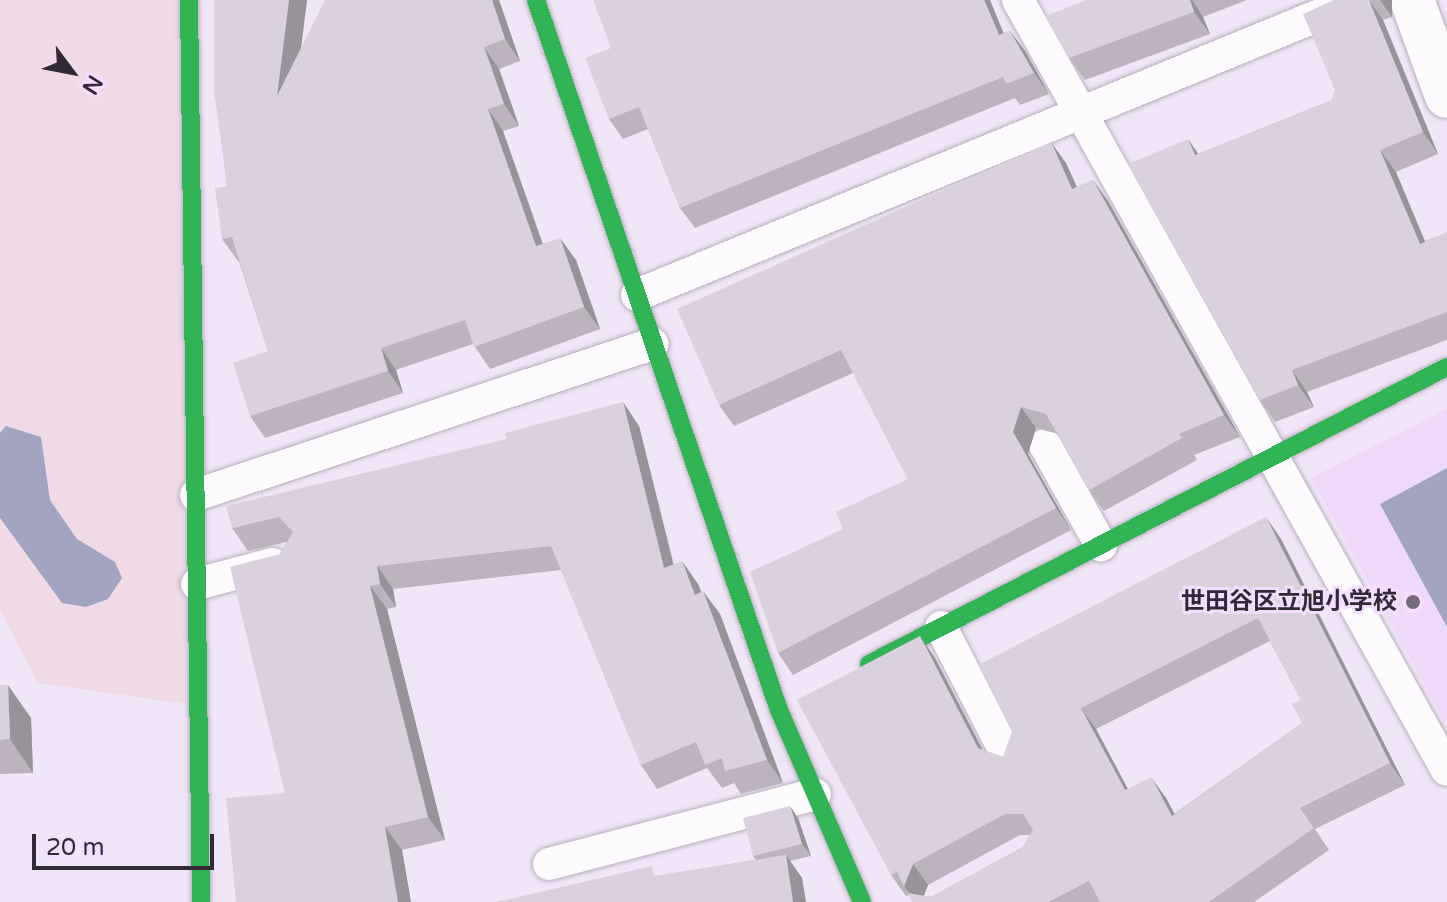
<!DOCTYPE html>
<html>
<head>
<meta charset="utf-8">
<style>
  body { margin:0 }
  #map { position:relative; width:1447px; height:902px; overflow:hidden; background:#f1e6f7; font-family:"Varela Round","Noto Sans JP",sans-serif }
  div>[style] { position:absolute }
  .built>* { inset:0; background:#eedaf8 }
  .green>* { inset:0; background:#f0dae8 }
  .water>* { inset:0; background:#a2a4c0 }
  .roads { filter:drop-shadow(0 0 2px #b7aebc) drop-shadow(0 0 2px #b7aebc) }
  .lane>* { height:32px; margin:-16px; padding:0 16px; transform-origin:16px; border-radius:16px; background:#fdfbfe }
  .street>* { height:44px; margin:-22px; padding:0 22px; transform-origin:22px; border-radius:22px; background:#fdfbfe }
  .fast>* { height:18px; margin:-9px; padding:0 9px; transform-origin:9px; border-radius:9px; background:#30b455 }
  .wall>* { inset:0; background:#bcb3be }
  .shaded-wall>* { inset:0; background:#99929b }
  .building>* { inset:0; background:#dbd0dd }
  .dots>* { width:22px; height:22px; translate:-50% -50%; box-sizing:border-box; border:4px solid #f4deff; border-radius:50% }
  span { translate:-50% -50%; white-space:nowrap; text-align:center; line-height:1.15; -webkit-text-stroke:6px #f4deff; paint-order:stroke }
  .poi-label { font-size:24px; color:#322936; font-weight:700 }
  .right { translate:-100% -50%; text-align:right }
  .north { position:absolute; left:32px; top:32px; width:80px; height:80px; -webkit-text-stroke:6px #f4deff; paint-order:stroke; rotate:122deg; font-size:22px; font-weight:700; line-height:32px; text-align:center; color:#322936 }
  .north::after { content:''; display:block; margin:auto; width:28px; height:36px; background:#322936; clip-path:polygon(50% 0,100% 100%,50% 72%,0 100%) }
  .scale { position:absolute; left:32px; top:834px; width:182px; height:36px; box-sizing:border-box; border:4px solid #322936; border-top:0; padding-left:10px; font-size:24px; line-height:28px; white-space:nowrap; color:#322936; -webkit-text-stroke:6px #f4deff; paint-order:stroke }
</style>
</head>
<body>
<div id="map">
  <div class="built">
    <i style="clip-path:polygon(1447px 409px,1447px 726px,1311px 478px)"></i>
  </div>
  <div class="green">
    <i style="clip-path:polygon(0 0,177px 0,186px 704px,38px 683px,0 610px)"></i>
  </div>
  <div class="water">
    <i style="clip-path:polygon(6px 426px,41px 437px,50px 500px,77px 539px,115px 562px,122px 578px,108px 599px,86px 607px,62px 603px,0 518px,0 433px)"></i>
    <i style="clip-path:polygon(1447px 468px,1447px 627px,1380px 504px)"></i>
  </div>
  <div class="roads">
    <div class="lane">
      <i style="left:1018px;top:0;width:881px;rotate:60.88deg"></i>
      <i style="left:637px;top:295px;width:777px;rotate:-22.31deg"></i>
      <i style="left:1045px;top:445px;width:115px;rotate:60.8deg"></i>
      <i style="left:196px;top:495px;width:481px;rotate:-18.3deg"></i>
      <i style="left:197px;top:584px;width:78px;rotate:-14.9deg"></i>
      <i style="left:941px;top:627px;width:151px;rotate:62.8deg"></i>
      <i style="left:549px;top:864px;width:275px;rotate:-14.7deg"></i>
    </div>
    <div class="street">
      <i style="left:1412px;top:0;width:102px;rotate:70deg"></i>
    </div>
    <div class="fast">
      <i style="left:189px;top:0;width:902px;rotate:89.24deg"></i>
      <i style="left:536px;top:0;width:750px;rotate:71.11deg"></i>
      <i style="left:779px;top:710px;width:209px;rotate:66.6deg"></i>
      <i style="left:869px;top:664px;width:650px;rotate:-27.2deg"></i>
    </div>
  </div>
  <div class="wall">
    <i style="clip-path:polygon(214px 0,307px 0,301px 48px,499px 0,520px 61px,499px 69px,519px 126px,503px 131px,543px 244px,576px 260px,600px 329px,490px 369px,473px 344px,396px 370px,403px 393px,265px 438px,250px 416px,268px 351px,239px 261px,238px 261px,222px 239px,227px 186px)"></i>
    <i style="clip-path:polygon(1087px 0,1247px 0,1203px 17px,1210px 34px,1085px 80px,1069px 58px)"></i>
    <i style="clip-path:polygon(1334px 0,1392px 0,1392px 17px,1383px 20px,1438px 154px,1396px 172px,1425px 241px,1447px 233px,1447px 340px,1307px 392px,1314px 407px,1275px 422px,1260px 400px,1188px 139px,1198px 154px,1332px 100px,1335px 90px)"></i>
    <i style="clip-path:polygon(1010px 31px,1025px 51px,1049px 94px,1020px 105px,1015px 98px,695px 228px,680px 208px,648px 129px,623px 139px,609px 119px,611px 48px,1004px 33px)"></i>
    <i style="clip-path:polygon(1066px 163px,1077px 187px,1093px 180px,1108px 201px,1240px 437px,1194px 455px,1197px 460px,1104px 511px,1089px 490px,1058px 434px,1036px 428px,1028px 454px,1071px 530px,793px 675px,778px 653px,843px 529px,908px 479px,853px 373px,734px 426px,719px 405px)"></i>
    <i style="clip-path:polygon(639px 426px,674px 565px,698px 584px,701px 592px,720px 614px,783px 783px,741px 794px,734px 783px,722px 788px,707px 768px,657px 789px,641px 765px,561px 570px,393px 589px,396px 607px,387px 609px,445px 840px,402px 850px,411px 902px,236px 902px,285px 793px,280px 554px,287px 542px,248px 551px,232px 528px)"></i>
    <i style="clip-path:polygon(evenodd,1281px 539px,1405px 785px,1315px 829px,1329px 850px,1254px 902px,913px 902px,909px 895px,906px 896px,891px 875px,935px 658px,983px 750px,1003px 757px,1281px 539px,1270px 641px,1301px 700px,1302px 723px,1174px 814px,1166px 798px,1128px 789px,1096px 729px,1270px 641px,1281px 539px,1020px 835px,1030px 835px,1023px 847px,931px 897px,924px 896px,928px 885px,1020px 835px)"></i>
    <i style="clip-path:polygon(0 685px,31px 718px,33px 773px,0 774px)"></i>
    <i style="clip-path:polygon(798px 818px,811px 856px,790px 861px,802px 878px,806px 902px,497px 902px,756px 860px,753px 856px)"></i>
  </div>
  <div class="shaded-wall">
    <i style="clip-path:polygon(289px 0,307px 0,292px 118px,277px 96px)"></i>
    <i style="clip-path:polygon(492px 0,499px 0,520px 61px,505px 39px)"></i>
    <i style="clip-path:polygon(984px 0,990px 0,1013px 56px,999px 35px)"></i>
    <i style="clip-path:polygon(1190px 0,1192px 0,1203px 17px,1210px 34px,1194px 12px)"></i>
    <i style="clip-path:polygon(1369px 0,1383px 20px,1438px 154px,1423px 132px)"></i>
    <i style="clip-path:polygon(1380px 0,1392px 0,1392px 17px)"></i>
    <i style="clip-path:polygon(1010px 31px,1025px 51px,1049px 94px,1034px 73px)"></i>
    <i style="clip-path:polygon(484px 47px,499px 69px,519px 126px,504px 104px)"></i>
    <i style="clip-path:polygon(488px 109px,503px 131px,551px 268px,536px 246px)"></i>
    <i style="clip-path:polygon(1188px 139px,1203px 161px,1195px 155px)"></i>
    <i style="clip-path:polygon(1051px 142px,1066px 163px,1087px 210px,1072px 189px)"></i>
    <i style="clip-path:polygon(1380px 150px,1396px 172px,1435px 266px,1420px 244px)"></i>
    <i style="clip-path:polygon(1093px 180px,1108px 201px,1240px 437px,1224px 415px)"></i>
    <i style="clip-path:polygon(560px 238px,576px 260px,600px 329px,584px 307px)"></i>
    <i style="clip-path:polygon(381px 348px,396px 370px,403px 393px,388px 371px)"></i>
    <i style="clip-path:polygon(1292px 370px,1307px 392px,1314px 407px,1298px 385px)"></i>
    <i style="clip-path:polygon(623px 402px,639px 426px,680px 592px,664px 568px)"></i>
    <i style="clip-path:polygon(1021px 407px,1036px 428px,1028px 454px,1071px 530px,1056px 508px,1013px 432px)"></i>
    <i style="clip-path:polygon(1266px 517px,1281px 539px,1405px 785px,1390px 763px)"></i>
    <i style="clip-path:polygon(682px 561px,698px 584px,711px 618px,695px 595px)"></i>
    <i style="clip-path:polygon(377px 566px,393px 589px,396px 607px,380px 584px)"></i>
    <i style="clip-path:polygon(370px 586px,387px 609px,445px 840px,428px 817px)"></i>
    <i style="clip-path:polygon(703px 591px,720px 614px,783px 783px,767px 760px)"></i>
    <i style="clip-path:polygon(920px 636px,935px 658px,993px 770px,978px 748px)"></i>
    <i style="clip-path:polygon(8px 685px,31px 718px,33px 773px,10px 739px)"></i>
    <i style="clip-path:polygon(1081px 708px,1096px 729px,1140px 812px,1125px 790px)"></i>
    <i style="clip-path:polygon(1151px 777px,1166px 798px,1187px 837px,1172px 816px)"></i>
    <i style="clip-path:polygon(790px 806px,798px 818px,811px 856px,802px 844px)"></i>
    <i style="clip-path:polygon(385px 827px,402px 850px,411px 902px,398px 902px)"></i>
    <i style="clip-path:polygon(786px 855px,802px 878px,806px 902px,793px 902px)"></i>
    <i style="clip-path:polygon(913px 864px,928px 885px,921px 902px,916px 902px,904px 886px)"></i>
  </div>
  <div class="building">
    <i style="clip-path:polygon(214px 0,289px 0,277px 96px,325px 0,492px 0,505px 39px,484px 47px,504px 104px,488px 109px,536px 246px,560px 238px,584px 307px,474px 347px,465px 320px,381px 348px,388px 371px,250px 416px,233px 363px,268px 351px,232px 237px,222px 239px,215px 188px,227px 186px,214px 90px)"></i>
    <i style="clip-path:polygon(593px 0,984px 0,999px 35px,1010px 31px,1034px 73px,1006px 84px,1003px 77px,680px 208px,639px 107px,609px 119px,585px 58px,611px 48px)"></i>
    <i style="clip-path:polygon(1087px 0,1190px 0,1194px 12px,1069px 58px,1045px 16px)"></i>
    <i style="clip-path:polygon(1334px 0,1369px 0,1423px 132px,1380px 150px,1420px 244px,1447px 232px,1447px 312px,1292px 370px,1298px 385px,1260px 400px,1128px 164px,1188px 139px,1195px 155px,1332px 100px,1335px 90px,1303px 14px)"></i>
    <i style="clip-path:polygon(1051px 142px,1072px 189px,1093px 180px,1224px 415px,1179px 434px,1182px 438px,1089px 490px,1046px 414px,1021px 407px,1013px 432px,1056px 508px,778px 653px,750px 572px,843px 529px,836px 512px,908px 479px,841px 350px,719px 405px,677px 309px)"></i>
    <i style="clip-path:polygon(623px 402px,664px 568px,682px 561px,695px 595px,703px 591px,767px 760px,725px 771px,722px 758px,705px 765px,696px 742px,641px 765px,551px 546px,377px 566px,380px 584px,370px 586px,428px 817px,385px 827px,398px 902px,236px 902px,226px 798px,285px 793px,230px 567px,280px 554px,293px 532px,279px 517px,232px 528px,226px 506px,507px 439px,505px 433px)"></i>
    <i style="clip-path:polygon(evenodd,1266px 517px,1390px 763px,1300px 808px,1314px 828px,1209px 902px,1100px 902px,1089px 881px,1048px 902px,913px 902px,908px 893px,931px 897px,1023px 847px,1033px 830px,1023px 814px,1005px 814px,913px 864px,904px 886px,897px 872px,891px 875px,797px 700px,920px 636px,978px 748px,1003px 757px,1012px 732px,978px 665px,1266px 517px,1258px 618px,1301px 700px,1292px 704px,1302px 723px,1172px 816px,1151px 777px,1125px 790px,1081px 708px,1258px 618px)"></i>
    <i style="clip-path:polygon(0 685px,8px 685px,10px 739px,0 740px)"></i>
    <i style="clip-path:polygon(790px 806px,802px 844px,753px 856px,743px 818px)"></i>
    <i style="clip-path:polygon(786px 855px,793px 902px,497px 902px,652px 866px,654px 876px)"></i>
  </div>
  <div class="dots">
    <i style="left:1413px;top:602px;background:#756b7a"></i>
  </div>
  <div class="poi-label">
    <span class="right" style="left:1397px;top:602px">世田谷区立旭小学校</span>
  </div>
  <div class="north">N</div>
  <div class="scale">20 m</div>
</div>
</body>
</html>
